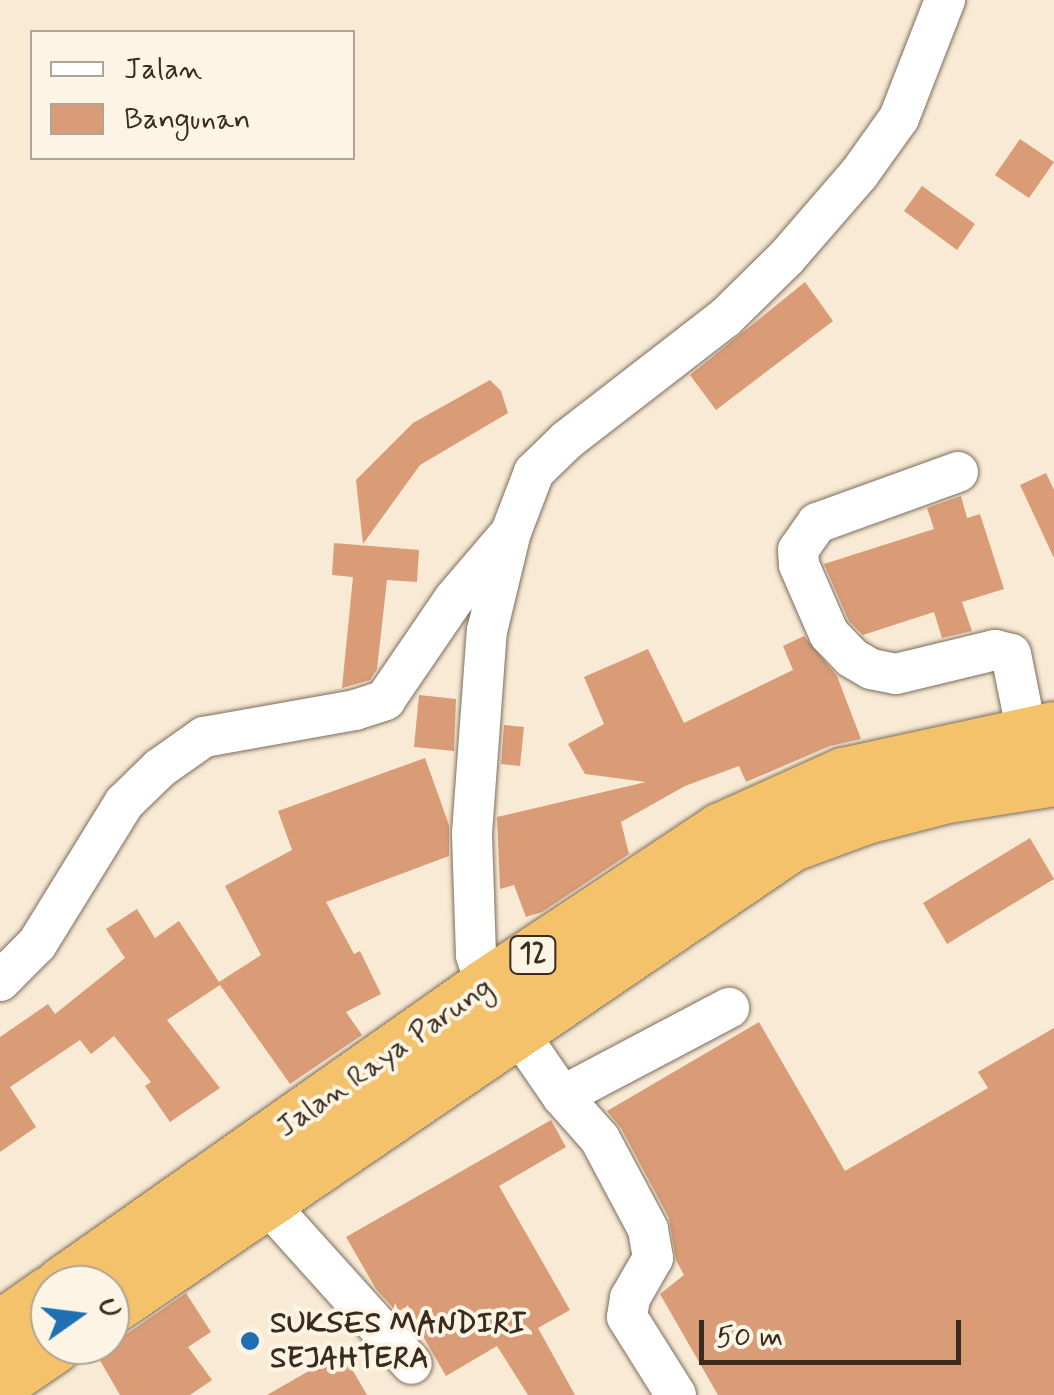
<!DOCTYPE html>
<html>
<head>
<meta charset="utf-8">
<style>
  body { margin:0 }
  #map { position:relative; width:1054px; height:1395px; overflow:hidden; background:#f8ead4; font-family:Mynerve,sans-serif }
  div>[style] { position:absolute }
  .building>* { inset:0; background:#d99c77 }
  .roads { filter:drop-shadow(0 0 2px #7d6d5e) drop-shadow(0 0 2px #7d6d5e) }
  .minor>* { height:40px; margin:-20px; padding:0 20px; transform-origin:20px; border-radius:20px; background:#fff }
  .highway>* { height:55px; margin:-27.5px; padding:0 27.5px; transform-origin:27.5px; border-radius:27.5px; background:#f3c26a }
  .dots>* { width:28px; height:28px; translate:-50% -50%; box-sizing:border-box; border:5px solid #fcf5e5; border-radius:50% }
  span { translate:-50% -50%; white-space:nowrap; text-align:center; line-height:1.15; -webkit-text-stroke:8px #fcf5e5; paint-order:stroke }
  .shield-label span { padding:2px 8px; background:#fcf5e5; border:2px solid; border-radius:8px; -webkit-text-stroke-width:0 }
  .shield-label { font-size:28px; color:#3b2a1e; font-weight:700 }
  .street-label { font-size:30px; color:#3b2a1e }
  .poi-label { font-size:30px; color:#3b2a1e; font-weight:700 }
  .left { translate:0 -50%; text-align:left }
  .legend { position:absolute; left:30px; top:30px; width:325px; height:130px; box-sizing:border-box; background:#fcf5e5; border:2px solid #afa495; margin:0; padding:12px 18px; list-style:none; font-size:30px; color:#3b2a1e }
  .legend li { display:flex; align-items:center; gap:20px; height:50px }
  .legend b { width:50px; border:2px solid #afa495 }
  .north { position:absolute; left:30px; top:1265px; width:100px; height:100px; box-sizing:border-box; background:#fcf5e5; border:2px solid #afa495; border-radius:50%; rotate:76deg; font-size:28px; font-weight:700; line-height:40px; text-align:center; color:#3b2a1e }
  .north::after { content:''; display:block; margin:auto; width:35px; height:45px; background:#1f6fb2; clip-path:polygon(50% 0,100% 100%,50% 72%,0 100%) }
  .scale { position:absolute; left:699px; top:1320px; width:262px; height:45px; box-sizing:border-box; border:5px solid #3b2a1e; border-top:0; padding-left:12px; font-size:30px; line-height:35px; white-space:nowrap; color:#3b2a1e; -webkit-text-stroke:8px #fcf5e5; paint-order:stroke }
</style>
</head>
<body>
<div id="map">
  <div class="building">
    <i style="clip-path:polygon(1020px 139px,1054px 162px,1029px 198px,995px 175px)"></i>
    <i style="clip-path:polygon(922px 186px,975px 224px,957px 250px,904px 211px)"></i>
    <i style="clip-path:polygon(805px 282px,833px 321px,716px 410px,690px 375px)"></i>
    <i style="clip-path:polygon(490px 380px,501px 391px,508px 413px,420px 465px,363px 544px,356px 480px,413px 423px)"></i>
    <i style="clip-path:polygon(1046px 473px,1054px 490px,1054px 558px,1020px 485px)"></i>
    <i style="clip-path:polygon(961px 496px,967px 518px,980px 514px,1004px 589px,962px 602px,972px 631px,942px 638px,934px 612px,863px 635px,849px 621px,824px 564px,934px 529px,927px 508px)"></i>
    <i style="clip-path:polygon(334px 543px,419px 550px,417px 582px,387px 580px,377px 669px,370px 680px,342px 688px,353px 577px,332px 575px)"></i>
    <i style="clip-path:polygon(804px 636px,837px 676px,861px 739px,830px 746px,746px 782px,739px 766px,685px 786px,621px 822px,629px 854px,542px 912px,526px 917px,514px 885px,500px 889px,497px 817px,646px 782px,585px 774px,568px 744px,604px 724px,584px 677px,648px 649px,684px 723px,793px 670px,783px 646px)"></i>
    <i style="clip-path:polygon(419px 695px,456px 699px,454px 751px,414px 747px)"></i>
    <i style="clip-path:polygon(504px 725px,524px 727px,520px 766px,501px 764px)"></i>
    <i style="clip-path:polygon(425px 758px,449px 825px,449px 856px,326px 902px,354px 954px,360px 951px,381px 994px,346px 1012px,362px 1035px,290px 1084px,220px 985px,167px 1020px,220px 1088px,170px 1122px,145px 1086px,151px 1082px,114px 1036px,91px 1054px,80px 1040px,10px 1087px,36px 1127px,0 1152px,0 1037px,48px 1004px,55px 1014px,125px 958px,106px 929px,137px 909px,155px 938px,179px 921px,219px 982px,261px 955px,225px 886px,292px 850px,278px 811px)"></i>
    <i style="clip-path:polygon(1030px 838px,1054px 879px,947px 944px,923px 903px)"></i>
    <i style="clip-path:polygon(759px 1022px,845px 1171px,988px 1088px,978px 1072px,1054px 1028px,1054px 1395px,718px 1395px,660px 1294px,684px 1275px,676px 1260px,669px 1218px,621px 1128px,607px 1111px)"></i>
    <i style="clip-path:polygon(551px 1120px,566px 1147px,499px 1186px,570px 1310px,538px 1328px,575px 1395px,528px 1395px,497px 1346px,446px 1376px,406px 1307px,397px 1312px,376px 1289px,346px 1237px)"></i>
    <i style="clip-path:polygon(186px 1293px,211px 1332px,188px 1347px,212px 1380px,190px 1395px,120px 1395px,91px 1345px,110px 1345px,110px 1338px,128px 1333px)"></i>
    <i style="clip-path:polygon(342px 1352px,367px 1395px,267px 1395px)"></i>
  </div>
  <div class="roads">
    <div class="minor">
      <i style="left:958px;top:472px;width:150px;rotate:160.1deg"></i>
      <i style="left:817px;top:523px;width:33px;rotate:125deg"></i>
      <i style="left:798px;top:550px;width:15px;rotate:86deg"></i>
      <i style="left:799px;top:565px;width:75px;rotate:66.5deg"></i>
      <i style="left:829px;top:634px;width:33px;rotate:46deg"></i>
      <i style="left:852px;top:658px;width:22px;rotate:30deg"></i>
      <i style="left:871px;top:669px;width:25px;rotate:11deg"></i>
      <i style="left:896px;top:674px;width:102px;rotate:-13.6deg"></i>
      <i style="left:995px;top:650px;width:16px;rotate:14deg"></i>
      <i style="left:1011px;top:654px;width:82px;rotate:78.7deg"></i>
      <i style="left:0;top:981px;width:52px;rotate:-45deg"></i>
      <i style="left:37px;top:944px;width:166px;rotate:-58.3deg"></i>
      <i style="left:124px;top:803px;width:50px;rotate:-44.2deg"></i>
      <i style="left:160px;top:768px;width:54px;rotate:-35.2deg"></i>
      <i style="left:204px;top:737px;width:153px;rotate:-10.1deg"></i>
      <i style="left:355px;top:710px;width:32px;rotate:-18deg"></i>
      <i style="left:385px;top:700px;width:122px;rotate:-55.7deg"></i>
      <i style="left:454px;top:599px;width:79px;rotate:-49.6deg"></i>
      <i style="left:562px;top:1096px;width:189px;rotate:-27.8deg"></i>
      <i style="left:265px;top:1201px;width:219px;rotate:48deg"></i>
      <i style="left:676px;top:1395px;width:92px;rotate:-122.1deg"></i>
      <i style="left:627px;top:1317px;width:19px;rotate:-81deg"></i>
      <i style="left:630px;top:1298px;width:46px;rotate:-60.1deg"></i>
      <i style="left:653px;top:1258px;width:29px;rotate:-100deg"></i>
      <i style="left:648px;top:1229px;width:102px;rotate:-118.1deg"></i>
      <i style="left:600px;top:1139px;width:57px;rotate:-131.5deg"></i>
      <i style="left:562px;top:1096px;width:134px;rotate:-124.6deg"></i>
      <i style="left:486px;top:986px;width:33px;rotate:-108deg"></i>
      <i style="left:476px;top:955px;width:122px;rotate:-91.9deg"></i>
      <i style="left:472px;top:833px;width:203px;rotate:-85.8deg"></i>
      <i style="left:487px;top:631px;width:102px;rotate:-76.4deg"></i>
      <i style="left:511px;top:532px;width:64px;rotate:-69deg"></i>
      <i style="left:534px;top:472px;width:46px;rotate:-44.1deg"></i>
      <i style="left:567px;top:440px;width:200px;rotate:-37.7deg"></i>
      <i style="left:725px;top:318px;width:87px;rotate:-44.5deg"></i>
      <i style="left:787px;top:257px;width:110px;rotate:-49.1deg"></i>
      <i style="left:859px;top:174px;width:69px;rotate:-54.5deg"></i>
      <i style="left:899px;top:118px;width:127px;rotate:-68.7deg"></i>
    </div>
    <div class="highway">
      <i style="left:61px;top:1285px;width:520px;rotate:-35.13deg"></i>
      <i style="left:486px;top:986px;width:282px;rotate:-33.6deg"></i>
      <i style="left:721px;top:830px;width:134px;rotate:-24.3deg"></i>
      <i style="left:843px;top:775px;width:216px;rotate:-12.3deg"></i>
      <i style="left:110px;top:1307px;width:823px;rotate:-34.25deg"></i>
      <i style="left:790px;top:844px;width:81px;rotate:-20.2deg"></i>
      <i style="left:866px;top:816px;width:84px;rotate:-14.5deg"></i>
      <i style="left:947px;top:795px;width:108px;rotate:-9deg"></i>
      <i style="left:0;top:1328px;width:61px;rotate:-35deg"></i>
      <i style="left:0;top:1382px;width:65px;rotate:-34.4deg"></i>
    </div>
  </div>
  <div class="dots">
    <i style="left:250px;top:1341px;background:#1f6fb2"></i>
  </div>
  <div class="shield-label">
    <span style="left:533px;top:955px">12</span>
  </div>
  <div class="street-label">
    <span style="left:385px;top:1058px;rotate:-35deg">Jalan Raya Parung</span>
  </div>
  <div class="poi-label">
    <span class="left" style="left:270px;top:1341px">SUKSES MANDIRI<br>SEJAHTERA</span>
  </div>
  <ul class="legend">
  <li><b style="height:12px;background:#fff"></b>Jalan</li>
  <li><b style="height:28px;background:#d99c77"></b>Bangunan</li>
  </ul>
  <div class="north">U</div>
  <div class="scale">50 m</div>
</div>
</body>
</html>
